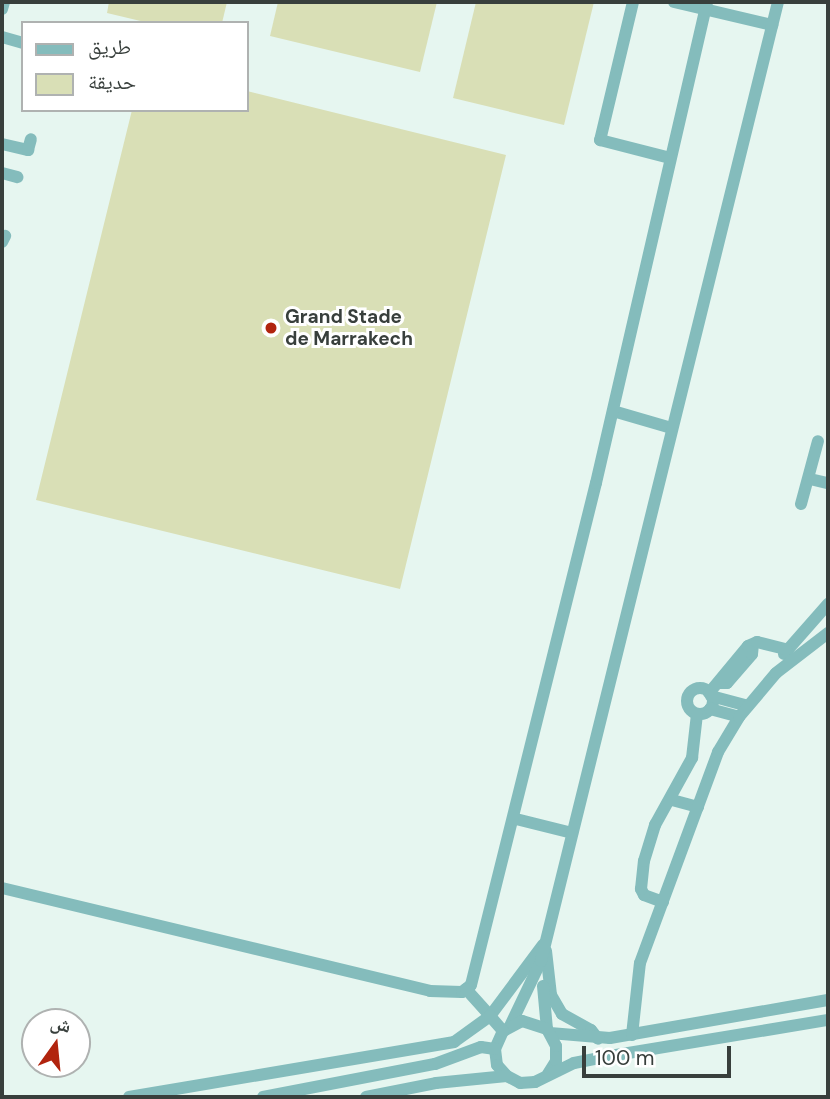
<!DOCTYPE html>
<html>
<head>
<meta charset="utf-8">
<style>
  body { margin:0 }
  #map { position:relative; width:830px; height:1099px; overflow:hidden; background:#e6f6f0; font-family:"DM Sans","Noto Naskh Arabic",sans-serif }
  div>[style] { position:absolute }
  .green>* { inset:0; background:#d9dfb6 }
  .minor>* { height:12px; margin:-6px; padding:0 6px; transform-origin:6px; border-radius:6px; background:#84bcbc }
  .minor>.ring { margin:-6px; padding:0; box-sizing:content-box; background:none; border:12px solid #84bcbc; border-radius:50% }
  .dots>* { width:19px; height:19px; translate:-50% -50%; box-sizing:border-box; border:4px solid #fff; border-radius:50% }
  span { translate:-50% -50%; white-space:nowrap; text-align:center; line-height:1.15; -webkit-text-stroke:6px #fff; paint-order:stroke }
  .poi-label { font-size:19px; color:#383f3c; font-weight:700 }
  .left { translate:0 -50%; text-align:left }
  .frame { position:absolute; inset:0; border:4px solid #383f3c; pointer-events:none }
  .legend { position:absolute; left:21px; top:21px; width:228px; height:91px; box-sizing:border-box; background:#fff; border:2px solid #afb2b1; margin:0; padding:9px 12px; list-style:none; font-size:21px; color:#383f3c }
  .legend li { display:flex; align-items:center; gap:14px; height:35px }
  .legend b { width:35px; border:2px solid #afb2b1 }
  .north { position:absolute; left:21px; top:1008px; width:70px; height:70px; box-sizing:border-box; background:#fff; border:2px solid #afb2b1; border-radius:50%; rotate:15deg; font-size:19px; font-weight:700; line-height:28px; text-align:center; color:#383f3c }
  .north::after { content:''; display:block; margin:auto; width:24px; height:32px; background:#b1240e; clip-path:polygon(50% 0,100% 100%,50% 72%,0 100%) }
  .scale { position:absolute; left:582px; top:1046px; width:149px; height:32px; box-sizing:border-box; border:4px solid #383f3c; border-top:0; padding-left:9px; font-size:21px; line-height:24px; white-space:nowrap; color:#383f3c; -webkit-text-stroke:5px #fff; paint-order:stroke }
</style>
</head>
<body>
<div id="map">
  <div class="green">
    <i style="clip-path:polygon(109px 2px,227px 2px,222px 23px,149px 23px,107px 13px)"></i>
    <i style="clip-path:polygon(278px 2px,437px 2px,420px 72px,270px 36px)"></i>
    <i style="clip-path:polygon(476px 2px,594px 2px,564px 125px,453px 98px)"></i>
    <i style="clip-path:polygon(247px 91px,506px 155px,400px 589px,36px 500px,132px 110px,247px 110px)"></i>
  </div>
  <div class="minor">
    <i style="left:633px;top:2px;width:142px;rotate:103.4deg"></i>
    <i style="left:600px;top:140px;width:72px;rotate:14.4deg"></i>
    <i style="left:674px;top:2px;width:101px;rotate:13.2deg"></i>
    <i style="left:2px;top:9px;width:7px;rotate:-74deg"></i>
    <i style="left:2px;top:37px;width:22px;rotate:16deg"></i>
    <i style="left:2px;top:144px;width:27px;rotate:13deg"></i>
    <i style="left:28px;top:150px;width:11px;rotate:-75deg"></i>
    <i style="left:2px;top:173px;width:16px;rotate:15deg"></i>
    <i style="left:2px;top:242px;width:7px;rotate:-63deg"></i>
    <i style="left:613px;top:411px;width:60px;rotate:16.3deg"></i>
    <i style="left:810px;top:479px;width:18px;rotate:13deg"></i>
    <i style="left:801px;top:504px;width:65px;rotate:-74.9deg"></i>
    <i style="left:784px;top:654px;width:67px;rotate:-48.7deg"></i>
    <i style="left:719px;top:683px;width:8px"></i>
    <i style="left:727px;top:683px;width:38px;rotate:-49deg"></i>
    <i style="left:752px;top:654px;width:9px;rotate:-84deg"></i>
    <i class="ring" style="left:687px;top:688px;width:14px;height:14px"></i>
    <i style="left:709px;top:693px;width:61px;rotate:-50.3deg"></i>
    <i style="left:748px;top:646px;width:10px;rotate:-24deg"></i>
    <i style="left:757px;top:642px;width:30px;rotate:14deg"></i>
    <i style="left:711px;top:696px;width:38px;rotate:15deg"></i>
    <i style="left:710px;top:709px;width:30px;rotate:15deg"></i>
    <i style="left:672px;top:800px;width:27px;rotate:15deg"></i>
    <i style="left:516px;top:819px;width:58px;rotate:14deg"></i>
    <i style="left:2px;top:888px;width:440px;rotate:13.5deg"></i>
    <i style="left:430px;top:991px;width:32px;rotate:2deg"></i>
    <i style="left:462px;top:992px;width:11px;rotate:-38deg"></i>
    <i style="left:471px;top:985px;width:517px;rotate:-76.02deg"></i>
    <i style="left:596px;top:483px;width:494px;rotate:-77deg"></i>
    <i style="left:663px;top:902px;width:20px;rotate:-160deg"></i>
    <i style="left:644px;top:895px;width:7px;rotate:-117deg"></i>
    <i style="left:641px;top:889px;width:28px;rotate:-84deg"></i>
    <i style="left:644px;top:861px;width:38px;rotate:-73deg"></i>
    <i style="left:655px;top:825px;width:77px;rotate:-61.1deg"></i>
    <i style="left:692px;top:758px;width:44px;rotate:-83.5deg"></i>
    <i style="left:546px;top:951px;width:44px;rotate:83.5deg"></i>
    <i style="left:551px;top:995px;width:22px;rotate:60deg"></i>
    <i style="left:562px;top:1014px;width:33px;rotate:29deg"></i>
    <i style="left:591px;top:1030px;width:11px;rotate:52deg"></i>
    <i style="left:543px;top:986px;width:43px;rotate:84.7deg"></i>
    <i style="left:466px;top:989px;width:36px;rotate:48deg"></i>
    <i style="left:490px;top:1016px;width:89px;rotate:-53.3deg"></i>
    <i style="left:510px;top:1026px;width:72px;rotate:-64.5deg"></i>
    <i style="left:541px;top:961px;width:988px;rotate:-76.12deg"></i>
    <i style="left:550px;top:1033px;width:60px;rotate:4.8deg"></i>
    <i style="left:610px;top:1038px;width:221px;rotate:-9.9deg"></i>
    <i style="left:632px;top:1035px;width:72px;rotate:-83.7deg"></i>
    <i style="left:640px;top:963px;width:225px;rotate:-69.7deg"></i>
    <i style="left:718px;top:752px;width:41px;rotate:-59deg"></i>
    <i style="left:739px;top:717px;width:57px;rotate:-49.9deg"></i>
    <i style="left:776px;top:673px;width:66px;rotate:-37.6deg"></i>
    <i style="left:548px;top:1074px;width:15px;rotate:-58deg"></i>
    <i style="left:556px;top:1061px;width:15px;rotate:-90deg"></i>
    <i style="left:556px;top:1046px;width:19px;rotate:-118deg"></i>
    <i style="left:547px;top:1029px;width:26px;rotate:-162deg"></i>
    <i style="left:522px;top:1021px;width:21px;rotate:152deg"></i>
    <i style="left:503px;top:1031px;width:20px;rotate:114deg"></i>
    <i style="left:495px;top:1049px;width:16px;rotate:83deg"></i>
    <i style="left:497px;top:1065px;width:15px;rotate:48deg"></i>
    <i style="left:507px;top:1076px;width:15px;rotate:28deg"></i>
    <i style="left:520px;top:1083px;width:15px;rotate:-4deg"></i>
    <i style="left:535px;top:1082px;width:43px;rotate:-26deg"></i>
    <i style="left:574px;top:1063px;width:37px;rotate:-11deg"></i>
    <i style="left:610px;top:1056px;width:221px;rotate:-9.4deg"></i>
    <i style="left:129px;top:1097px;width:330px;rotate:-9.6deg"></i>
    <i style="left:454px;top:1042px;width:44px;rotate:-35.8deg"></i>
    <i style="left:490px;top:1016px;width:20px;rotate:49deg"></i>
    <i style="left:263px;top:1097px;width:175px;rotate:-10.9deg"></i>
    <i style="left:435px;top:1064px;width:49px;rotate:-20.3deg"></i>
    <i style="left:481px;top:1047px;width:14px;rotate:8deg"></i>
    <i style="left:366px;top:1097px;width:71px;rotate:-11.3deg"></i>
    <i style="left:436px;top:1083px;width:71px;rotate:-5.6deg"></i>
  </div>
  <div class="dots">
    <i style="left:271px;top:328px;background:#b1240e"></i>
  </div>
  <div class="poi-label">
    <span class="left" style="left:285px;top:328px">Grand Stade<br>de Marrakech</span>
  </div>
  <div class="frame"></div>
  <ul class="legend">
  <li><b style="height:9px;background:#84bcbc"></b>طريق</li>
  <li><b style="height:19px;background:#d9dfb6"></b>حديقة</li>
  </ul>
  <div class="north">ش</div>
  <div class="scale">100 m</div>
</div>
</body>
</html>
